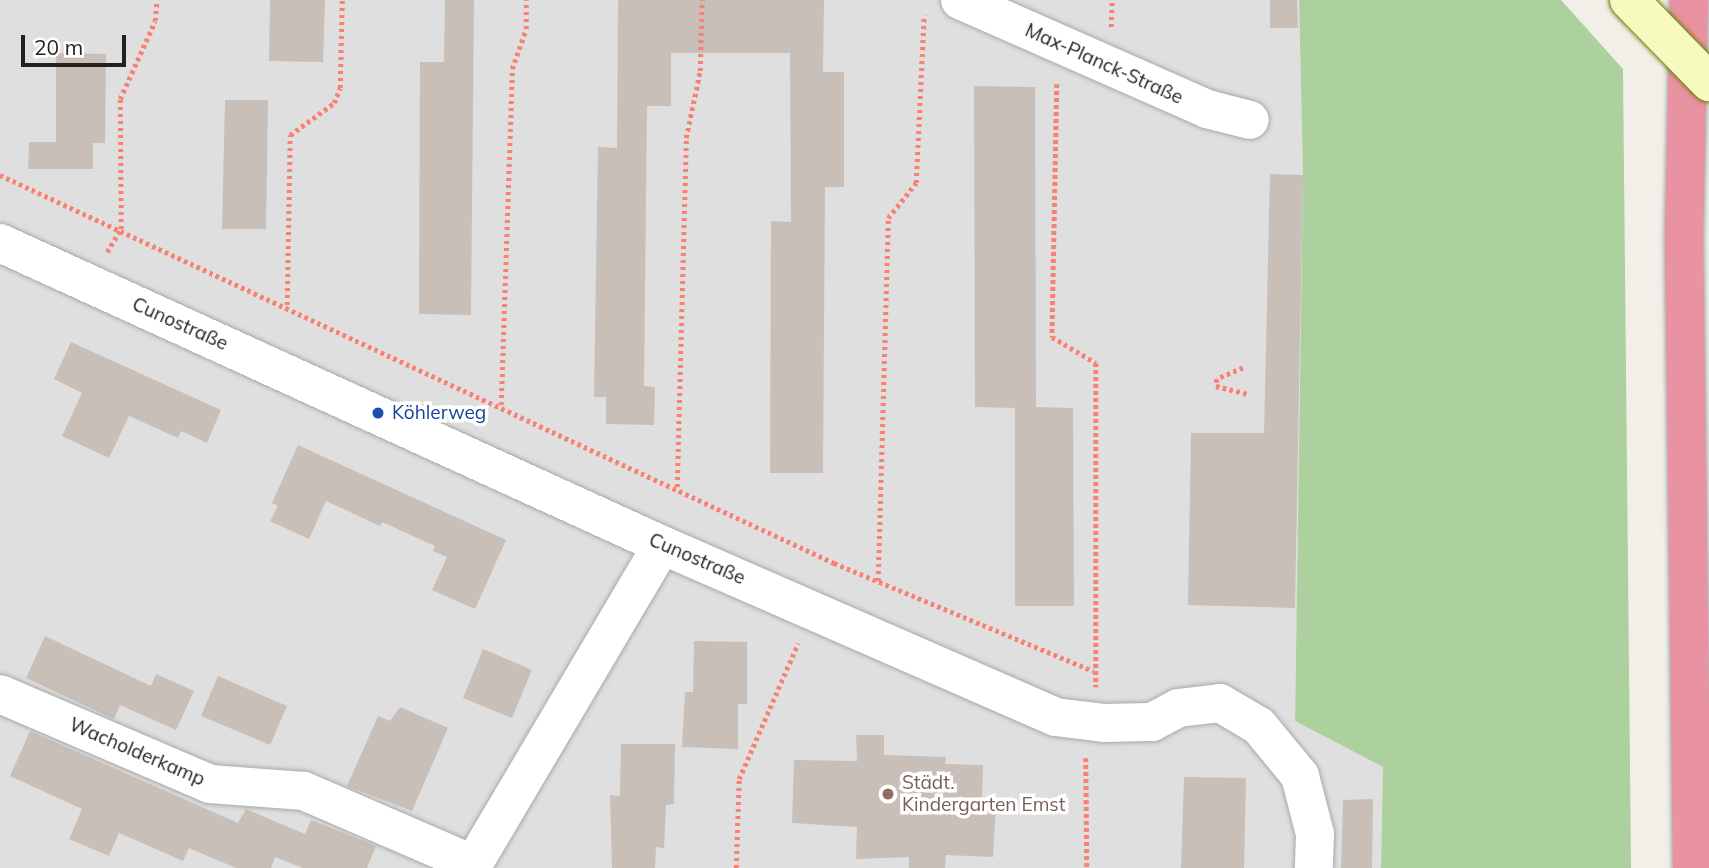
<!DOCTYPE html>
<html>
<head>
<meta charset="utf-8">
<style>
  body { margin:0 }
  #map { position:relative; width:1709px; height:868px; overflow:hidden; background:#f2efe9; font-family:Mulish,sans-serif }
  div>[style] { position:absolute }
  .residential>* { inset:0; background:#e0dfdf }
  .forest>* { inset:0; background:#add19e }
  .building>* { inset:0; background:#c7bfb8 }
  .path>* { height:4.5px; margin-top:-2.25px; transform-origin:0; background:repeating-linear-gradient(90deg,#fa8072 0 3.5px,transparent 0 7px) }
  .roads { filter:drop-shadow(0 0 2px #a9a9a9) drop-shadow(0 0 2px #a9a9a9) }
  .street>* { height:38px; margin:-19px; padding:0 19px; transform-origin:19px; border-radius:19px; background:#fff }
  .highway>* { height:38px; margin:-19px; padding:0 19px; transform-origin:19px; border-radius:19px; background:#e892a2 }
  .bridges { filter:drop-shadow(0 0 2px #707d05) drop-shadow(0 0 2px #707d05) }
  .secondary-bridge>* { height:38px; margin:-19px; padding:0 19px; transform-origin:19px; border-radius:19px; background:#f7fabf }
  .dots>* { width:19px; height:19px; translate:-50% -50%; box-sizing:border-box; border:4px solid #fff; border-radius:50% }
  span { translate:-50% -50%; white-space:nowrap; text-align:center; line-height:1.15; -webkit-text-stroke:7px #fff; paint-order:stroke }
  .street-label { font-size:19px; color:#222 }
  .transit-label { font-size:19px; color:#164399 }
  .left { translate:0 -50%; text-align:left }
  .education-label { font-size:19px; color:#785e54 }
  .scale { position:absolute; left:21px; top:35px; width:105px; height:32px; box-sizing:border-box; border:4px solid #222; border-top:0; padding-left:9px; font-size:21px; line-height:24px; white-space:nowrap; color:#222; -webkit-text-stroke:5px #fff; paint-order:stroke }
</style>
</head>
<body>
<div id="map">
  <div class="residential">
    <i style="clip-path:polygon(0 0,1299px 0,1303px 175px,1295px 721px,1383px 767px,1381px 868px,0 868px)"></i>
  </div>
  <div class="forest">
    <i style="clip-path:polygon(1299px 0,1561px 0,1623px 69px,1631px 868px,1381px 868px,1383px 767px,1295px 721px,1303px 175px)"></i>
  </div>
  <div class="building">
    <i style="clip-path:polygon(270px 0,325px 0,323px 62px,269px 61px)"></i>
    <i style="clip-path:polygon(445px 0,474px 0,471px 315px,419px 314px,420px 62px,444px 62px)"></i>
    <i style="clip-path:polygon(618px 0,824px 0,823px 72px,844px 72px,844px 187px,825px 187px,823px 473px,770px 473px,771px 221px,791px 222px,790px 53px,671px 53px,671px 106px,647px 106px,644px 386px,655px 387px,654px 425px,606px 424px,606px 397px,594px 397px,598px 147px,617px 148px)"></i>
    <i style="clip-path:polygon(1270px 0,1297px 0,1298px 28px,1270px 28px)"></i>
    <i style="clip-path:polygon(56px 53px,106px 54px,105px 143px,93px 143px,93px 169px,28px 169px,29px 142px,56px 142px)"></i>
    <i style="clip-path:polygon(974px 86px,1035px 87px,1036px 407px,1073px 408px,1074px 606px,1015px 606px,1015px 408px,975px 407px)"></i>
    <i style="clip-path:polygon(225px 100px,268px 100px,266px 229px,222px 229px)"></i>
    <i style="clip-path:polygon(1270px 174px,1303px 175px,1295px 608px,1188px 605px,1191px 433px,1264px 433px)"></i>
    <i style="clip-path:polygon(71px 342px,221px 410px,207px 443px,181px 431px,178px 438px,129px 416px,109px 458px,62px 436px,82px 393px,54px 379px)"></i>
    <i style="clip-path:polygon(298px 445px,506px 540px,475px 609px,432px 590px,447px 557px,433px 551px,435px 546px,382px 522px,380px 526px,326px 501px,309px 539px,270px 521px,278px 506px,272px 503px)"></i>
    <i style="clip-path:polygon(45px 636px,151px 686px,156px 674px,194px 691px,176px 730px,120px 705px,114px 719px,26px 678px)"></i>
    <i style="clip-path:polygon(694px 641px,747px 642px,747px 704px,738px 704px,738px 749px,682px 747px,685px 692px,693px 692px)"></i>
    <i style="clip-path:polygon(483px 649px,532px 670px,512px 718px,463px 698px)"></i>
    <i style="clip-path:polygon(218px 676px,287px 706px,270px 745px,201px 716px)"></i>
    <i style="clip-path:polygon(400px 707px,448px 728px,412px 811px,347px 786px,378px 716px,390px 721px)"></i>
    <i style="clip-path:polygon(30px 731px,238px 823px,246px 809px,305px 834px,311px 820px,376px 846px,367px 868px,303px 868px,275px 857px,271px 868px,236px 868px,189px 848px,183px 861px,119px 833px,109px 856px,69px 839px,82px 809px,10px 776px)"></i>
    <i style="clip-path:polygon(856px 735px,884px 735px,884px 755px,946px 757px,945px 764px,983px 765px,982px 807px,996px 807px,993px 857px,946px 855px,945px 868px,909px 868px,909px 857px,856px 859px,857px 827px,792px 823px,794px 760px,857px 761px)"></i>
    <i style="clip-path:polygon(621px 744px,675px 744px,674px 804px,666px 805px,664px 848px,656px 847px,655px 868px,612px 868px,610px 795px,620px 796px)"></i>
    <i style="clip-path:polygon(1184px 777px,1246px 778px,1244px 868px,1181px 868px)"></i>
    <i style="clip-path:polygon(1373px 799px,1372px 868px,1341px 868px,1343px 800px)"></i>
  </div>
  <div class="path">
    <i style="left:1111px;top:27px;width:27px;rotate:-88deg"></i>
    <i style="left:1057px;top:84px;width:253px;rotate:91.1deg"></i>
    <i style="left:1052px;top:337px;width:51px;rotate:30.6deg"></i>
    <i style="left:1096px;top:363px;width:324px;rotate:90deg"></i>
    <i style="left:0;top:175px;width:920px;rotate:24.95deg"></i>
    <i style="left:834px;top:563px;width:281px;rotate:22.6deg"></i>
    <i style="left:107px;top:252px;width:27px;rotate:-59deg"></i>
    <i style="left:121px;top:229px;width:130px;rotate:-90.4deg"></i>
    <i style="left:120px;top:99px;width:85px;rotate:-65.8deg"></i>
    <i style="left:155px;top:21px;width:21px;rotate:-85deg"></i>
    <i style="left:287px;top:305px;width:170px;rotate:-89deg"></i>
    <i style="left:290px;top:135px;width:54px;rotate:-36deg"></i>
    <i style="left:334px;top:103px;width:16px;rotate:-68deg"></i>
    <i style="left:340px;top:88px;width:88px;rotate:-88.7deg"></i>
    <i style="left:1243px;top:368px;width:28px;rotate:157deg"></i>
    <i style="left:1217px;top:379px;width:7px;rotate:98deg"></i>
    <i style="left:1216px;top:386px;width:33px;rotate:14deg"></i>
    <i style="left:501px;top:405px;width:336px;rotate:-88.1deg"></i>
    <i style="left:512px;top:69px;width:42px;rotate:-70.7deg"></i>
    <i style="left:526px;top:29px;width:29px;rotate:-90deg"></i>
    <i style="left:677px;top:487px;width:349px;rotate:-88.5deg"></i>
    <i style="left:686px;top:138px;width:68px;rotate:-78.2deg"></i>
    <i style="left:700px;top:71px;width:71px;rotate:-88.4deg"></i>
    <i style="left:878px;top:581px;width:363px;rotate:-88.4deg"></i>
    <i style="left:888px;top:218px;width:45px;rotate:-51.3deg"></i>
    <i style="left:916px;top:183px;width:168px;rotate:-87.3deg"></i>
    <i style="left:1086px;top:758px;width:110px;rotate:89.5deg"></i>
    <i style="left:736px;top:868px;width:89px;rotate:-88.1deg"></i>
    <i style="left:739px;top:779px;width:148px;rotate:-66.5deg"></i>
  </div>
  <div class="roads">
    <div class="street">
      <i style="left:960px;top:0;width:270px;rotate:23.8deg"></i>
      <i style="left:1207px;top:109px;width:44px;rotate:14.3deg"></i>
      <i style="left:0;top:243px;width:728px;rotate:24.52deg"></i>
      <i style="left:662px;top:545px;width:429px;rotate:23.6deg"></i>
      <i style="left:1055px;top:717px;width:49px;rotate:7deg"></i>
      <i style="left:1104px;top:723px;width:48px;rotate:-1.2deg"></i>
      <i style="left:1152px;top:722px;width:30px;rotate:-28deg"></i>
      <i style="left:1178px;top:708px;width:42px;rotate:-6.8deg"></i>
      <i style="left:1220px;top:703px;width:45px;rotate:30.5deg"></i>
      <i style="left:1259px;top:726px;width:65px;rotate:50.6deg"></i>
      <i style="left:1300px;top:776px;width:60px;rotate:75.5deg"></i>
      <i style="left:1315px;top:834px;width:34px;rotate:92deg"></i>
      <i style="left:0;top:694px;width:228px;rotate:23.2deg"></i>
      <i style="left:210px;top:784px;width:94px;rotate:4.3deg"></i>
      <i style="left:304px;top:791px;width:184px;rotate:23.4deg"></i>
      <i style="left:471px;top:868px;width:375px;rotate:-59.4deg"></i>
    </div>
    <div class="highway">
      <i style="left:1689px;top:0;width:236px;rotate:91.2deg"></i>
      <i style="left:1684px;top:236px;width:632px;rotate:89.27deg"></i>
    </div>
  </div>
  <div class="bridges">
    <div class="secondary-bridge">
      <i style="left:1629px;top:0;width:115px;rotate:45.7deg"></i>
    </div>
  </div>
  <div class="dots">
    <i style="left:378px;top:413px;background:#1a4fb4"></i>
    <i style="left:888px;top:794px;background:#8d6e63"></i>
  </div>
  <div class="street-label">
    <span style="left:1104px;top:64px;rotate:24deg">Max-Planck-Straße</span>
    <span style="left:180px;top:324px;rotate:24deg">Cunostraße</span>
    <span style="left:697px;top:559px;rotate:23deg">Cunostraße</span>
    <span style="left:137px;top:752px;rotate:23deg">Wacholderkamp</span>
  </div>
  <div class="transit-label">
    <span class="left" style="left:392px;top:413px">Köhlerweg</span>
  </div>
  <div class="education-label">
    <span class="left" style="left:902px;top:794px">Städt.<br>Kindergarten Emst</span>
  </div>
  <div class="scale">20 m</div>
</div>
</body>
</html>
